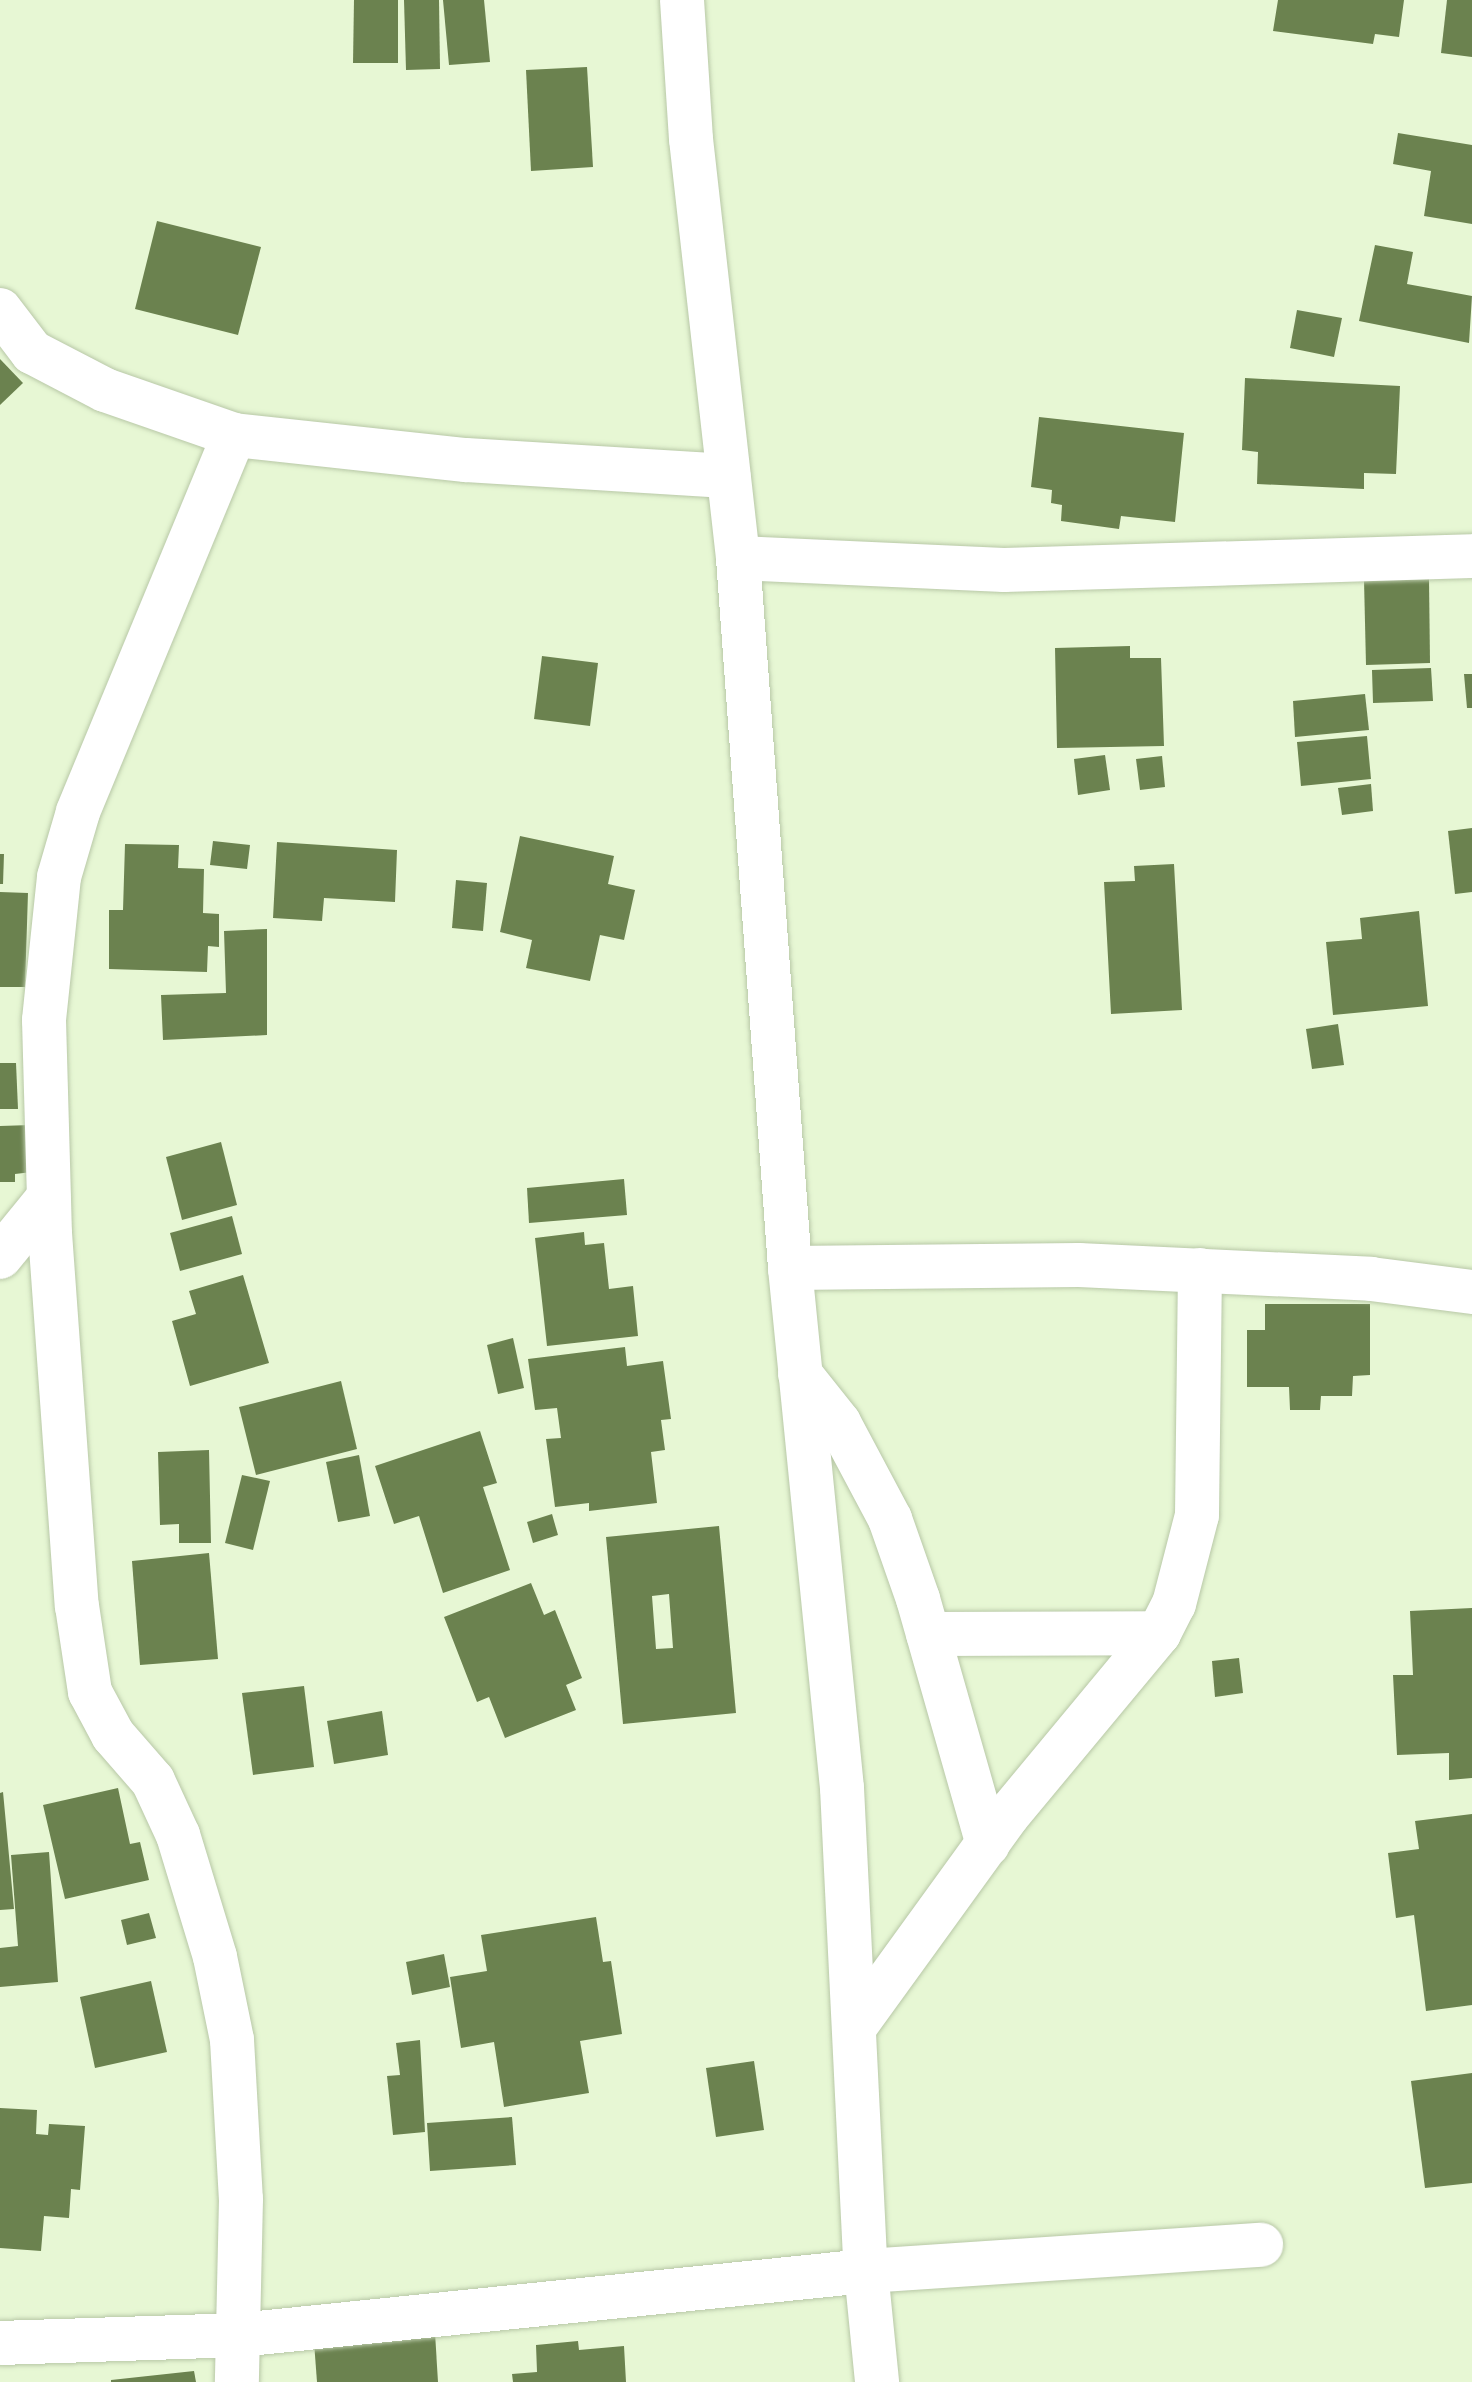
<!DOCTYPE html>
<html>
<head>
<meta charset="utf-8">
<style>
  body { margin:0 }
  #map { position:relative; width:1472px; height:2382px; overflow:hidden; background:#e7f7d4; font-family:Commissioner,sans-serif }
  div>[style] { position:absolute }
  .building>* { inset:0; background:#6b824f }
  .roads { filter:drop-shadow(0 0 2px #b8c8a7) drop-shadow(0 0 2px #b8c8a7) }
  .minor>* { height:44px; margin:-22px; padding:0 22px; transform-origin:22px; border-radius:22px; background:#fff }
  span { translate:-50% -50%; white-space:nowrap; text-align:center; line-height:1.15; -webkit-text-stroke:6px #e7f7d4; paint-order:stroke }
</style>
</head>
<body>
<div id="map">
  <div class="building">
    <i style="clip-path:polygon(354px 0,398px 0,398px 63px,353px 63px)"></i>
    <i style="clip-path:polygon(404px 0,439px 0,440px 69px,406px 70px)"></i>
    <i style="clip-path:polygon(443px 0,484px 0,490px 62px,449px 65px)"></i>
    <i style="clip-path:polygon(1278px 0,1404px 0,1399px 37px,1375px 34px,1373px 44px,1273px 31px)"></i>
    <i style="clip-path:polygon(1447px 0,1472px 0,1472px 57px,1441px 53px)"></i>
    <i style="clip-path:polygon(587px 67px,593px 167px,531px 171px,526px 70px)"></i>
    <i style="clip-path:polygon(1398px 133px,1472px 145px,1472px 224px,1424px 216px,1431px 171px,1393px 164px)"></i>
    <i style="clip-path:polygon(157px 221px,261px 247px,238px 335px,135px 309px)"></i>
    <i style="clip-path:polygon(1375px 245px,1413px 252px,1407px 284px,1472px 296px,1469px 343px,1359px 321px)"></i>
    <i style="clip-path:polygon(1297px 310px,1342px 318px,1334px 357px,1290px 348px)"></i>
    <i style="clip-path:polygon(0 359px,23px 383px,0 405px)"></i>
    <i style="clip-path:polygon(1245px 378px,1400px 386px,1396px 474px,1364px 473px,1364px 489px,1257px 484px,1258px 452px,1242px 450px)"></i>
    <i style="clip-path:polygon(1039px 417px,1184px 433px,1175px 522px,1121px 516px,1119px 529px,1061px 521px,1062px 505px,1051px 503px,1052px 490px,1031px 487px)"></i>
    <i style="clip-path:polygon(1429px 579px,1430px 663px,1366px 665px,1364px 580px)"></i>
    <i style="clip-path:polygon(1130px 646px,1130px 658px,1161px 658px,1164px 746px,1057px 748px,1055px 648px)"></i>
    <i style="clip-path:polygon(542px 656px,598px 663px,590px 726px,534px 719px)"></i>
    <i style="clip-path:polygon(1431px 668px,1433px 701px,1373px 703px,1372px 670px)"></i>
    <i style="clip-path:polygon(1464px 674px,1472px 674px,1472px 708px,1467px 708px)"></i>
    <i style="clip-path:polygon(1365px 694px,1369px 730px,1295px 737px,1293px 701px)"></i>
    <i style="clip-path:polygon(1367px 736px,1371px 779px,1301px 786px,1297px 742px)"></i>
    <i style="clip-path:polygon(1105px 755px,1110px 790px,1078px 795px,1074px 759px)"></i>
    <i style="clip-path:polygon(1162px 756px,1165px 787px,1140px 790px,1136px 759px)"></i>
    <i style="clip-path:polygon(1371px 784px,1373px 811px,1342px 815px,1338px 788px)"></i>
    <i style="clip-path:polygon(1472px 828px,1472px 892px,1455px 894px,1448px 831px)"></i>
    <i style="clip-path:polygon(520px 836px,614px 856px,608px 884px,635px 890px,624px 940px,600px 935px,590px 981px,526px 968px,532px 940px,500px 932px)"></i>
    <i style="clip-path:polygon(213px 841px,250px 845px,247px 869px,210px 865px)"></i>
    <i style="clip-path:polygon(277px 842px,397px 850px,395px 902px,324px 898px,322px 921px,273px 918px)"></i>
    <i style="clip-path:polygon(125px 844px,179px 845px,178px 868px,204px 869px,203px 913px,219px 914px,219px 947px,208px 946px,207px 972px,109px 969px,109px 910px,123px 910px)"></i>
    <i style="clip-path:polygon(0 854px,4px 854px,3px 884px,0 884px)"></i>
    <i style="clip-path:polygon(1174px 864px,1182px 1010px,1111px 1014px,1104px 882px,1135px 881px,1134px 866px)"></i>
    <i style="clip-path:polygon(456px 880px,487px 883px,483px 931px,452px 928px)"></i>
    <i style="clip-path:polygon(0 892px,28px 893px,25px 987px,0 987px)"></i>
    <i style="clip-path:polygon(1419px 911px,1428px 1006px,1333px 1015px,1326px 942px,1362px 939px,1360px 918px)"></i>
    <i style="clip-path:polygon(267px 929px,267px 1035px,163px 1040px,161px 995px,226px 993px,224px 931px)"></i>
    <i style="clip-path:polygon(1338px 1024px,1344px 1065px,1312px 1069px,1306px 1029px)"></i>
    <i style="clip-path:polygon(0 1063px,16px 1063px,18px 1109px,0 1109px)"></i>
    <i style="clip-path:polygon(31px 1125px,32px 1172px,15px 1174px,15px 1182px,0 1182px,0 1126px)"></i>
    <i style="clip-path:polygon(221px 1142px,237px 1205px,182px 1220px,166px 1157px)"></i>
    <i style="clip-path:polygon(624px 1179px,627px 1215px,529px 1223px,527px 1188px)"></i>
    <i style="clip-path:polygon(232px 1216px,242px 1254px,180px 1271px,170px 1233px)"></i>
    <i style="clip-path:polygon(584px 1232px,585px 1245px,604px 1243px,609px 1289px,633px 1286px,638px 1336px,547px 1346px,535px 1238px)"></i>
    <i style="clip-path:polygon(243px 1275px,269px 1363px,190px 1386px,172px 1321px,196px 1314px,189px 1291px)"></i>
    <i style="clip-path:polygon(1265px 1304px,1370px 1304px,1370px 1375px,1353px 1376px,1352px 1396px,1321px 1396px,1320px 1410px,1290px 1410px,1289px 1387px,1247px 1387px,1247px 1330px,1265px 1330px)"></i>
    <i style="clip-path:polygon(513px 1338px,524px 1388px,498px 1394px,487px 1345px)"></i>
    <i style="clip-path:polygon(625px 1347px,627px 1366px,663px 1361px,671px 1419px,661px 1420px,665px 1450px,651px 1452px,657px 1503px,589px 1511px,589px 1503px,555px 1507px,546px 1439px,561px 1438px,557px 1408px,535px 1410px,528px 1359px)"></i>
    <i style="clip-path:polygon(341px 1381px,357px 1449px,256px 1475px,239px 1407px)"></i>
    <i style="clip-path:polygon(480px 1431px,497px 1483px,483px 1487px,510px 1570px,443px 1593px,419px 1516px,394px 1524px,375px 1466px)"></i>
    <i style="clip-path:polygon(209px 1450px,211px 1543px,179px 1543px,179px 1524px,160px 1525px,158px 1452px)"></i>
    <i style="clip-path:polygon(359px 1455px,370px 1516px,338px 1522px,326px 1462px)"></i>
    <i style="clip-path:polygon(242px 1475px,270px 1481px,253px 1550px,225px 1543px)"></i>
    <i style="clip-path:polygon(552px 1514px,558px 1535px,533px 1543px,527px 1522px)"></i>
    <i style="clip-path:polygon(evenodd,719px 1526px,736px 1713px,623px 1724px,606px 1537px,719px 1526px,669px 1594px,673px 1648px,656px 1649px,652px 1596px,669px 1594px)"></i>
    <i style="clip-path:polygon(209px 1553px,218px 1659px,140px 1665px,132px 1561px)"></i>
    <i style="clip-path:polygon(531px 1583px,544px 1615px,555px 1610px,582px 1678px,566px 1685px,576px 1710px,505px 1738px,489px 1697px,477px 1702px,444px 1617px)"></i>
    <i style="clip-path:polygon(1472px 1608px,1472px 1778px,1449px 1780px,1449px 1753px,1397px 1755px,1393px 1675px,1413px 1675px,1410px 1611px)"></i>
    <i style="clip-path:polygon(1239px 1658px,1243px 1693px,1215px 1697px,1212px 1661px)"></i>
    <i style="clip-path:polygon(304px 1686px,314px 1767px,253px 1775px,242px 1693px)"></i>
    <i style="clip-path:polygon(382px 1711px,388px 1755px,334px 1764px,327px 1721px)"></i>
    <i style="clip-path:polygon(118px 1788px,130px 1844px,140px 1842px,149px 1880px,65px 1899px,43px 1805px)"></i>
    <i style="clip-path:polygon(3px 1792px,14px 1909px,0 1910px,0 1793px)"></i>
    <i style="clip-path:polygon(1472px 1814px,1472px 2005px,1426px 2011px,1414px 1915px,1396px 1918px,1388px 1853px,1419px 1849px,1415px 1821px)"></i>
    <i style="clip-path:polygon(49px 1852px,58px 1982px,0 1987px,0 1948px,18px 1946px,11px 1855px)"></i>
    <i style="clip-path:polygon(149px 1913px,156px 1938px,127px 1945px,121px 1920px)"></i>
    <i style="clip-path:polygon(596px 1917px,603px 1962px,611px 1961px,622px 2034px,580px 2041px,589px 2093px,504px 2107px,494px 2042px,461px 2048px,450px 1977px,487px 1971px,481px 1935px)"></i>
    <i style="clip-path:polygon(444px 1954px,450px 1987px,412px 1995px,406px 1962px)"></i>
    <i style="clip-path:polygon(151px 1981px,167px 2052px,95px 2068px,80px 1997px)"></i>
    <i style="clip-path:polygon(420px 2040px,425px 2132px,393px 2135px,387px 2076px,400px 2075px,396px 2043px)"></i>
    <i style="clip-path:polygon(754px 2061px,764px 2130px,716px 2137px,706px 2068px)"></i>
    <i style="clip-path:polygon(1472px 2073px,1472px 2183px,1425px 2188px,1411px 2081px)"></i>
    <i style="clip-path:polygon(0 2108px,37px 2110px,36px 2134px,48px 2135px,49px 2124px,85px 2126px,80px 2190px,71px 2189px,69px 2218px,44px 2216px,41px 2251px,0 2248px)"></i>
    <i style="clip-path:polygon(512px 2117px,516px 2165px,430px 2171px,427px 2123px)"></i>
    <i style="clip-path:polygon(435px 2333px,438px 2382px,317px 2382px,314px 2342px)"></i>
    <i style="clip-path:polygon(578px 2341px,579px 2350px,624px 2346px,626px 2382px,513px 2382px,512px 2374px,537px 2372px,536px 2345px)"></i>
    <i style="clip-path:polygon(194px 2371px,196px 2382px,111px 2382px,111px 2380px)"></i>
  </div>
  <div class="roads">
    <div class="minor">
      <i style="left:682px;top:0;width:139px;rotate:86.3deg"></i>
      <i style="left:691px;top:139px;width:422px;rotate:83.6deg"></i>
      <i style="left:738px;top:558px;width:712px;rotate:85.81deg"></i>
      <i style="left:790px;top:1268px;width:523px;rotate:84.29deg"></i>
      <i style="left:842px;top:1788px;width:484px;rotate:87.2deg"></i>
      <i style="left:866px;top:2271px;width:112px;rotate:84.3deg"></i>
      <i style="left:0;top:310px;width:53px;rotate:52.7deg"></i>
      <i style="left:32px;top:352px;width:82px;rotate:27.5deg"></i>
      <i style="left:105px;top:390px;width:137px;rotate:19.2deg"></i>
      <i style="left:234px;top:435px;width:233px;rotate:6.2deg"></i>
      <i style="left:466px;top:460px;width:263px;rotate:3.5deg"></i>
      <i style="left:234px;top:435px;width:408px;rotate:112.5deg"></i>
      <i style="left:78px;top:812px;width:68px;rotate:106.3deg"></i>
      <i style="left:59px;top:877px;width:144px;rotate:96deg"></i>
      <i style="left:44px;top:1020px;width:213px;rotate:88.4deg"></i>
      <i style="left:50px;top:1233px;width:374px;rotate:85.9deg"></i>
      <i style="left:77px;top:1606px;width:87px;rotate:81.4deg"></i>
      <i style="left:90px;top:1692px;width:49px;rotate:61.9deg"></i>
      <i style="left:113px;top:1735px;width:61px;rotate:49deg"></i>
      <i style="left:153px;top:1781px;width:60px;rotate:65.2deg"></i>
      <i style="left:178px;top:1835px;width:127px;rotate:73.1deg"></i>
      <i style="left:215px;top:1957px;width:85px;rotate:78.4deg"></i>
      <i style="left:232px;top:2040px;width:159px;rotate:86.8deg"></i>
      <i style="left:241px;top:2199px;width:183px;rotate:91.3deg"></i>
      <i style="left:738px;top:558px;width:266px;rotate:2.6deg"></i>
      <i style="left:1004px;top:570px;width:468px;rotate:-1.7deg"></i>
      <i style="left:0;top:1257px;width:77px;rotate:-50.8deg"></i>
      <i style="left:790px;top:1268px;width:289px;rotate:-0.6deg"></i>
      <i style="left:1079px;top:1265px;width:292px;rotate:2.7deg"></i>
      <i style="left:1371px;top:1279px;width:102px;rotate:7.3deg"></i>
      <i style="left:800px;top:1374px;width:63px;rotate:51.5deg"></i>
      <i style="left:839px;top:1423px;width:109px;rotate:62deg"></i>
      <i style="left:890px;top:1519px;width:85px;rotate:70.7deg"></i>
      <i style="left:918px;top:1599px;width:255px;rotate:74.1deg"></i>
      <i style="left:928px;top:1634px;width:231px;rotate:-0.2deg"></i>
      <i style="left:856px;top:2025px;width:259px;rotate:-54.1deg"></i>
      <i style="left:1008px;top:1815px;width:236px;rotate:-50.3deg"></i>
      <i style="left:1159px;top:1633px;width:33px;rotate:-63deg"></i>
      <i style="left:1174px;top:1604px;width:92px;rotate:-75.5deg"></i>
      <i style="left:1197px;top:1515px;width:245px;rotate:-89.3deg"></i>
      <i style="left:0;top:2343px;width:239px;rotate:-1.9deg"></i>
      <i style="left:239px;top:2335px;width:630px;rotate:-5.83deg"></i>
      <i style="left:866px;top:2271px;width:396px;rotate:-3.8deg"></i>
    </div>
  </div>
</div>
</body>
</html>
